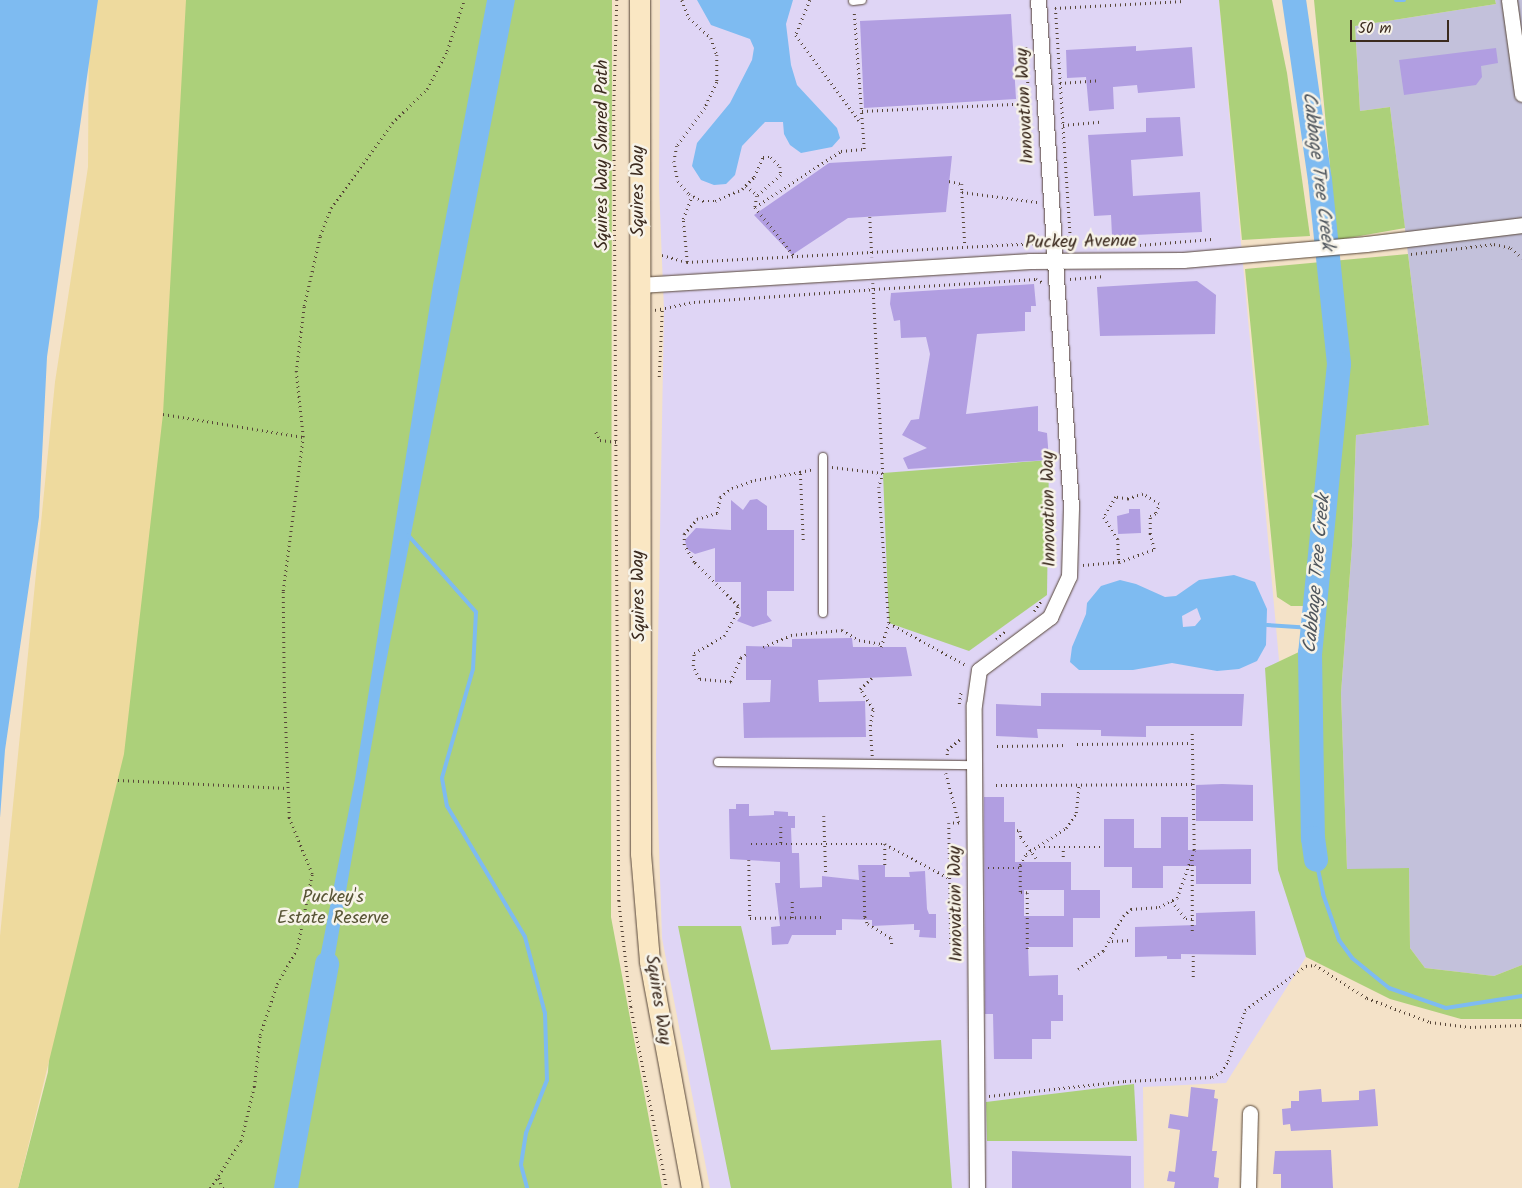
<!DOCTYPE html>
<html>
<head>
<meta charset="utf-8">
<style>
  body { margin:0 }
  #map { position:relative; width:1522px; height:1188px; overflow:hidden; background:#f4e2c8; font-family:Kalam,sans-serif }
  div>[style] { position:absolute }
  .built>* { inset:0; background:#dfd5f5 }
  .industrial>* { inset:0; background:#c3c1db }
  .green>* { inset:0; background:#acd07a }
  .sand>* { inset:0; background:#eeda9e }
  .water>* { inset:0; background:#7ebbf1 }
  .stream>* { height:4px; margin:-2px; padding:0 2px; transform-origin:2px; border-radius:2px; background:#7ebbf1 }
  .river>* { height:24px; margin:-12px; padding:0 12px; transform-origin:12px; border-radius:12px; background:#7ebbf1 }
  .building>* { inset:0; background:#b19ee1 }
  .path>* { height:2.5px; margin-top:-1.25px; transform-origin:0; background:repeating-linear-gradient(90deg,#574638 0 1px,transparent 0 5px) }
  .roads { filter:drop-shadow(0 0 1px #574638) drop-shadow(0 0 1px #574638) }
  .service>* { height:8px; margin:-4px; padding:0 4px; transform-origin:4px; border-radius:4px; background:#fff }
  .minor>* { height:15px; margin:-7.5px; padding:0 7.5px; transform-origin:7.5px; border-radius:7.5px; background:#fff }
  .secondary>* { height:20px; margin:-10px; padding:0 10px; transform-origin:10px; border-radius:10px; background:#fae7c3 }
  span { translate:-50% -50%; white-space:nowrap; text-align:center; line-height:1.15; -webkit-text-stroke:5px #f7f3e8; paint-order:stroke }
  .street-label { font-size:18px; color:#3b2a1e }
  .park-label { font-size:18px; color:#575435 }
  .water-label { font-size:19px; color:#4f565d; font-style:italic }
  .scale { position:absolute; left:1350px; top:20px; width:99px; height:22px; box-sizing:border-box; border:2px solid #3b2a1e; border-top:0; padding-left:6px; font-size:15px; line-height:18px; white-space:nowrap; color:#3b2a1e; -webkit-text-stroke:4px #f7f3e8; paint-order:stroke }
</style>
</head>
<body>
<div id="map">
  <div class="built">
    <i style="clip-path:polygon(660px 0,1219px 0,1306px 957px,1226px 1083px,1143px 1087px,1144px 1188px,710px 1188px,662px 938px,656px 756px,664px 310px,659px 187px)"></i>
  </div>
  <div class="industrial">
    <i style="clip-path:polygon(1495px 0,1522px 0,1522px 965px,1494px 976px,1425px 968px,1410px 948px,1409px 869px,1347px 870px,1341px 693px,1352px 546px,1356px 435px,1429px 425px,1390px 107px,1360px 111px,1355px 26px,1496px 4px)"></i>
  </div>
  <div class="green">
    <i style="clip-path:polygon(122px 0,612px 0,611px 917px,662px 1188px,18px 1188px,48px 1072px)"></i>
    <i style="clip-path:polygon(1219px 0,1272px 0,1287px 73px,1310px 236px,1242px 240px)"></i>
    <i style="clip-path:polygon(1314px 0,1495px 0,1496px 4px,1355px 26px,1360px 111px,1390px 107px,1405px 228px,1337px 240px)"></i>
    <i style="clip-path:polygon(1408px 254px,1429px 425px,1356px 435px,1352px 546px,1341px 693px,1347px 869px,1409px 868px,1410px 948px,1425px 968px,1494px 976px,1522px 965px,1522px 1019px,1461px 1019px,1390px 999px,1306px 957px,1278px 870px,1265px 668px,1301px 651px,1307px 606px,1291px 606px,1277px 597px,1245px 269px)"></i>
    <i style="clip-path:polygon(1049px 460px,1047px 595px,969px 651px,889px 623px,883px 473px)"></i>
    <i style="clip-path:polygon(678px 926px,741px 926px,771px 1050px,941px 1040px,952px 1188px,731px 1188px)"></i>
    <i style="clip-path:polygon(1134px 1084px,1137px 1141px,987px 1141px,986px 1102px)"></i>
  </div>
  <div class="sand">
    <i style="clip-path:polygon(89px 0,186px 0,163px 414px,124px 754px,18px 1188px,0 1188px,0 936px,55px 382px,88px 167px)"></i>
  </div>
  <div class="water">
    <i style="clip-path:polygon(0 0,98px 0,47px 357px,39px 517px,5px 750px,0 818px)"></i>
    <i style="clip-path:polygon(487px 0,515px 0,384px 673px,328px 995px,313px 993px,355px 779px,433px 285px)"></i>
    <i style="clip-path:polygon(697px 0,793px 0,786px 24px,791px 65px,797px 85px,837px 128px,840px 138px,832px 147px,801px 153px,790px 145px,784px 134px,783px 122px,765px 122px,742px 146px,735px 175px,726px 184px,714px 185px,701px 180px,692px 166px,697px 143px,730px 103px,752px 60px,754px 48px,750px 39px,711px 25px)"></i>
    <i style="clip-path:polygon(evenodd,1234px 575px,1255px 582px,1267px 609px,1266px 645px,1257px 661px,1239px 669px,1217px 671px,1172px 663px,1133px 670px,1079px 670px,1070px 662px,1072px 647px,1086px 614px,1087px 603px,1101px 586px,1120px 580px,1136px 584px,1165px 597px,1176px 596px,1199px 580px,1234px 575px,1197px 608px,1201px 619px,1195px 626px,1183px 627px,1182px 616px,1197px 608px)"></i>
  </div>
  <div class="stream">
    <i style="left:1396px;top:0;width:8px"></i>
    <i style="left:408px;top:535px;width:103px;rotate:48.6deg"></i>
    <i style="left:476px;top:612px;width:57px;rotate:93deg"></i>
    <i style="left:473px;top:669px;width:113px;rotate:105.9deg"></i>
    <i style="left:442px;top:778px;width:28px;rotate:80deg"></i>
    <i style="left:447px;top:806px;width:152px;rotate:59.2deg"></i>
    <i style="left:525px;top:937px;width:79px;rotate:75.3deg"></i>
    <i style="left:545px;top:1013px;width:67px;rotate:88.3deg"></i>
    <i style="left:547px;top:1080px;width:57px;rotate:111.6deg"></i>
    <i style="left:526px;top:1133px;width:32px;rotate:99deg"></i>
    <i style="left:521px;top:1165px;width:24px;rotate:75deg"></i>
    <i style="left:1267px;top:625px;width:45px;rotate:3.8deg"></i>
    <i style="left:1316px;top:860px;width:35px;rotate:78deg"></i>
    <i style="left:1323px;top:894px;width:49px;rotate:70.8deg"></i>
    <i style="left:1339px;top:940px;width:22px;rotate:54deg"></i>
    <i style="left:1352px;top:958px;width:48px;rotate:39deg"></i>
    <i style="left:1389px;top:988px;width:60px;rotate:19.3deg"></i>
    <i style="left:1446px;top:1008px;width:77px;rotate:-9deg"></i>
  </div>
  <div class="river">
    <i style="left:1294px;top:0;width:182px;rotate:81.8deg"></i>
    <i style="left:1320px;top:180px;width:185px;rotate:84.1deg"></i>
    <i style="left:1339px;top:364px;width:290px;rotate:95.7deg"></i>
    <i style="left:1310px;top:653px;width:185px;rotate:89.1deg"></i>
    <i style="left:1313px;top:838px;width:22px;rotate:82deg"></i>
    <i style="left:286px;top:1188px;width:228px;rotate:-79.6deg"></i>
  </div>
  <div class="building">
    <i style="clip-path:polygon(1011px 14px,1016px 99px,864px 108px,860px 21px)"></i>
    <i style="clip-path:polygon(1136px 46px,1136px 51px,1192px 47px,1195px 88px,1138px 93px,1137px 85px,1113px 87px,1114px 109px,1089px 111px,1086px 77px,1067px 78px,1066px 50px)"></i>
    <i style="clip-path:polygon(1496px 48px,1498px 63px,1481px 66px,1482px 77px,1476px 85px,1404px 95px,1399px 60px)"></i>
    <i style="clip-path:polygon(1180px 117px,1183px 156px,1131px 160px,1133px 196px,1200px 192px,1202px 232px,1112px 236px,1111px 215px,1094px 216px,1088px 135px,1146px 132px,1146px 118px)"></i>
    <i style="clip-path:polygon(952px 156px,946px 212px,848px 218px,792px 255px,754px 215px,829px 163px)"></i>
    <i style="clip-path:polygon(1197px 281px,1216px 295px,1215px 334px,1100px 336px,1097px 287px)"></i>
    <i style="clip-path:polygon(1034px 284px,1036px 306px,1031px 306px,1031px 312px,1025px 312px,1025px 331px,977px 334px,966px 414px,1038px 406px,1038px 431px,1047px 433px,1049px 460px,908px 469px,903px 458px,927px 448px,902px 435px,911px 420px,919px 419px,930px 354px,926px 337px,901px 338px,900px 320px,894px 321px,890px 304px,891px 293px)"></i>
    <i style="clip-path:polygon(757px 499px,767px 506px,767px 530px,794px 530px,794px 591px,767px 591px,767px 615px,772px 621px,753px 627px,737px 621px,741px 616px,741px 582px,715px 582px,715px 548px,695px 554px,687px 549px,685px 540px,696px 528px,731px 530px,731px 500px,743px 510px,750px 500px)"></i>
    <i style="clip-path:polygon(1129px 509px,1140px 509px,1141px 533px,1118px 534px,1117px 516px,1129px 513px)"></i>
    <i style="clip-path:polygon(852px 638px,853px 647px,906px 647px,912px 676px,818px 680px,819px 702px,865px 701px,866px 737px,744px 738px,743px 703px,770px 702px,771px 680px,746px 680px,746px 646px,792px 647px,792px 639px)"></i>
    <i style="clip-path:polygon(1041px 693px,1244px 694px,1242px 726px,1146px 726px,1146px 737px,1101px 736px,1101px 730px,1037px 729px,1038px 738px,996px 736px,996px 704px,1041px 706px)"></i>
    <i style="clip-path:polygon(1222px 784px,1253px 785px,1253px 821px,1196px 821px,1196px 785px)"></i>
    <i style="clip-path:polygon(evenodd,984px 797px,1004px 797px,1004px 822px,1015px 822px,1015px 862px,1071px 862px,1071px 890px,1100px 890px,1100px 918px,1073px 918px,1073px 947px,1028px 947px,1029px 976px,1058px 975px,1058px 995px,1063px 995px,1063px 1021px,1051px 1021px,1051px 1039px,1032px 1039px,1032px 1059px,994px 1059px,993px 1014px,985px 1014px,984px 797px,1024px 890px,1064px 890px,1064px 916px,1024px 916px,1024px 890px)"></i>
    <i style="clip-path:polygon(736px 804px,749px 804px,749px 816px,774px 815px,774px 811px,788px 812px,788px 816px,795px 816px,795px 828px,791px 828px,792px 853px,799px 853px,800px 888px,822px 887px,822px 876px,859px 880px,858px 865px,885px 865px,885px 877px,910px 877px,909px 872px,925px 871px,927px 909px,929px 914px,936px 914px,936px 938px,919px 937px,920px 930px,914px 930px,914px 924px,872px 926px,872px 920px,842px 919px,842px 930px,836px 930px,836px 935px,792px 935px,788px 944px,772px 945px,771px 927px,780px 926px,775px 883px,780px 883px,780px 862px,730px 859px,729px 809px,736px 809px)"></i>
    <i style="clip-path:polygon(1161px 817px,1188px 817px,1188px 850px,1251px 849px,1251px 884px,1196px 884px,1196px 866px,1163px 866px,1163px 888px,1132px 888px,1132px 867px,1104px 867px,1104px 819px,1134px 819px,1134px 848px,1161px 848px)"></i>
    <i style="clip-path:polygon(1255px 911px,1256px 955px,1181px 954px,1181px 959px,1167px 959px,1167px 956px,1135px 957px,1135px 927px,1196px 925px,1196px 913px)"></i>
    <i style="clip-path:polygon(1191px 1087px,1215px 1090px,1214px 1098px,1218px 1099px,1212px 1151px,1217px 1151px,1214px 1177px,1219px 1178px,1218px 1188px,1174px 1188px,1175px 1182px,1167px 1181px,1169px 1171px,1175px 1172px,1180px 1130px,1168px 1128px,1170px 1114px,1188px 1117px)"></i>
    <i style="clip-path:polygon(1321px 1089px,1322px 1102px,1359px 1100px,1359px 1091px,1375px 1089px,1378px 1126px,1291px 1131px,1290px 1124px,1283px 1125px,1282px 1109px,1291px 1108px,1291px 1101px,1299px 1101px,1299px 1091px)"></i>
    <i style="clip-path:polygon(1331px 1150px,1333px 1188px,1281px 1188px,1281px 1174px,1273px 1174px,1275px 1151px)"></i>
    <i style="clip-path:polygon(1012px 1151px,1131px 1156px,1131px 1188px,1012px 1188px)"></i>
  </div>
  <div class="path">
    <i style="left:617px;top:0;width:110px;rotate:91.6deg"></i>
    <i style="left:614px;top:110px;width:791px;rotate:89.64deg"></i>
    <i style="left:619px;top:901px;width:107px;rotate:83.5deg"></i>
    <i style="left:631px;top:1007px;width:185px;rotate:78.8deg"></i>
    <i style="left:682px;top:0;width:19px;rotate:69deg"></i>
    <i style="left:689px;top:18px;width:30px;rotate:42deg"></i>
    <i style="left:711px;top:38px;width:18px;rotate:71deg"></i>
    <i style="left:717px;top:55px;width:27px;rotate:90deg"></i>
    <i style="left:717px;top:82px;width:29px;rotate:115deg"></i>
    <i style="left:705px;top:108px;width:47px;rotate:126.4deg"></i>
    <i style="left:677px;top:146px;width:15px;rotate:101deg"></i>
    <i style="left:674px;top:161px;width:20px;rotate:79deg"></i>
    <i style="left:678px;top:181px;width:17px;rotate:50deg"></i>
    <i style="left:689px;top:194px;width:16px;rotate:27deg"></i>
    <i style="left:703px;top:201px;width:12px"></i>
    <i style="left:715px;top:201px;width:30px;rotate:-24deg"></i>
    <i style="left:742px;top:189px;width:17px;rotate:-45deg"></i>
    <i style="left:754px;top:177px;width:22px;rotate:-66deg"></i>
    <i style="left:763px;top:157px;width:8px"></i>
    <i style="left:771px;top:157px;width:13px;rotate:48deg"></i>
    <i style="left:780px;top:167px;width:8px;rotate:83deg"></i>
    <i style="left:781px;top:175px;width:32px;rotate:139deg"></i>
    <i style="left:757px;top:196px;width:11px;rotate:100deg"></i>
    <i style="left:755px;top:207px;width:63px;rotate:51.5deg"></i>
    <i style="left:810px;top:0;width:38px;rotate:112deg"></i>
    <i style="left:796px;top:35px;width:109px;rotate:53.5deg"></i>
    <i style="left:1026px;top:47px;width:89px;rotate:86.8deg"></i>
    <i style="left:1060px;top:83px;width:39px;rotate:-4deg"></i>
    <i style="left:862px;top:111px;width:167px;rotate:-2.7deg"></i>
    <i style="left:1063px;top:125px;width:37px;rotate:-5deg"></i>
    <i style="left:949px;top:181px;width:13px;rotate:13deg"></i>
    <i style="left:962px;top:184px;width:8px;rotate:90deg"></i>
    <i style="left:962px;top:192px;width:76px;rotate:7.6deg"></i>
    <i style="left:746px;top:186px;width:15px;rotate:37deg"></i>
    <i style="left:962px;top:192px;width:53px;rotate:86.8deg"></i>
    <i style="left:755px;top:207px;width:103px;rotate:-33.1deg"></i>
    <i style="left:841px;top:151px;width:23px;rotate:-5deg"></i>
    <i style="left:864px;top:149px;width:137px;rotate:-94.2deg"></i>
    <i style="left:870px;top:217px;width:40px;rotate:87.1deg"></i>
    <i style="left:1115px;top:236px;width:11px;rotate:90deg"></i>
    <i style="left:1067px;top:237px;width:3px;rotate:18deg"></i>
    <i style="left:1070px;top:238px;width:230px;rotate:-93.7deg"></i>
    <i style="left:1055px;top:8px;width:129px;rotate:-3.1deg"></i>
    <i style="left:1070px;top:238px;width:11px;rotate:85deg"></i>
    <i style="left:1140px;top:245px;width:72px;rotate:-4.8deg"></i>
    <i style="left:1411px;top:254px;width:84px;rotate:-6.9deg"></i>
    <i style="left:1494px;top:244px;width:17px;rotate:13deg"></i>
    <i style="left:1511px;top:248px;width:15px;rotate:42deg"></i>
    <i style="left:662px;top:255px;width:26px;rotate:16deg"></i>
    <i style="left:687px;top:262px;width:347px;rotate:-3.1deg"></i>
    <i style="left:1033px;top:243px;width:10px;rotate:-61deg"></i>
    <i style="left:687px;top:262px;width:43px;rotate:-95.3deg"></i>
    <i style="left:683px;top:219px;width:25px;rotate:-69deg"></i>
    <i style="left:1070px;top:279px;width:32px;rotate:-5deg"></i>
    <i style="left:873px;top:283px;width:190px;rotate:87deg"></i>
    <i style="left:883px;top:473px;width:15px;rotate:106deg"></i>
    <i style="left:879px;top:487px;width:136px;rotate:85.8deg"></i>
    <i style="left:889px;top:623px;width:88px;rotate:28.6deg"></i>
    <i style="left:655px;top:310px;width:40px;rotate:-12deg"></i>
    <i style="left:694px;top:302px;width:180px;rotate:-4.1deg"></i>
    <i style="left:874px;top:289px;width:162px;rotate:-3.5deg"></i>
    <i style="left:1036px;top:279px;width:7px;rotate:27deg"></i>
    <i style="left:659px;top:377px;width:67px;rotate:-87.4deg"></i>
    <i style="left:163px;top:414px;width:142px;rotate:9.3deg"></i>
    <i style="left:596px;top:432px;width:9px;rotate:63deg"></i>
    <i style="left:600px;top:440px;width:17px;rotate:7deg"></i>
    <i style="left:832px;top:467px;width:51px;rotate:6.7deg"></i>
    <i style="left:803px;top:540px;width:68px;rotate:-92.5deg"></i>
    <i style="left:800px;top:472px;width:14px;rotate:-12deg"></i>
    <i style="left:1083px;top:565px;width:36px;rotate:-5deg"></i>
    <i style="left:1119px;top:562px;width:37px;rotate:-20deg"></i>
    <i style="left:1154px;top:549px;width:16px;rotate:-105deg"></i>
    <i style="left:1150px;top:534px;width:18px;rotate:-90deg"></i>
    <i style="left:1150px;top:516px;width:7px;rotate:-27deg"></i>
    <i style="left:1156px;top:513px;width:9px;rotate:-72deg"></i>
    <i style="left:1159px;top:504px;width:19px;rotate:-148deg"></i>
    <i style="left:1143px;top:494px;width:16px;rotate:162deg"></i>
    <i style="left:1128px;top:499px;width:12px;rotate:-171deg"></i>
    <i style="left:1116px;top:497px;width:23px;rotate:121deg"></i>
    <i style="left:1104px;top:517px;width:26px;rotate:58deg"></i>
    <i style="left:1118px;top:539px;width:23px;rotate:88deg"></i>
    <i style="left:1034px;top:611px;width:12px;rotate:-55deg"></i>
    <i style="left:996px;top:639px;width:14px;rotate:-39deg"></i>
    <i style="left:763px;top:647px;width:30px;rotate:-23deg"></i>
    <i style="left:791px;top:635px;width:51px;rotate:-5.6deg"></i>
    <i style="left:842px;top:630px;width:20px;rotate:30deg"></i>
    <i style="left:859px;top:640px;width:22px;rotate:10deg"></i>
    <i style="left:881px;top:647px;width:25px;rotate:-72deg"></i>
    <i style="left:746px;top:655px;width:6px;rotate:149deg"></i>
    <i style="left:741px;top:658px;width:26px;rotate:113deg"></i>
    <i style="left:731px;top:682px;width:32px;rotate:-175deg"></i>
    <i style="left:699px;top:679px;width:14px;rotate:-115deg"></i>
    <i style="left:693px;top:666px;width:13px;rotate:-86deg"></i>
    <i style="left:694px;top:653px;width:34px;rotate:-30deg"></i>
    <i style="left:724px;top:636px;width:26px;rotate:-61deg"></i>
    <i style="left:737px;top:613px;width:7px;rotate:-82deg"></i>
    <i style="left:738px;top:606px;width:62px;rotate:-135deg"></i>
    <i style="left:694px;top:562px;width:20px;rotate:-120deg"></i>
    <i style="left:684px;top:545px;width:11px;rotate:-90deg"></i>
    <i style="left:684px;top:534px;width:20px;rotate:-49deg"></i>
    <i style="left:697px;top:519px;width:21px;rotate:-17deg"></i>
    <i style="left:717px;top:513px;width:16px;rotate:-79deg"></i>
    <i style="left:720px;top:497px;width:15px;rotate:-37deg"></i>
    <i style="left:732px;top:488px;width:24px;rotate:-19deg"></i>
    <i style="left:755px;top:480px;width:46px;rotate:-10.1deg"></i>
    <i style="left:959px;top:704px;width:12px;rotate:-81deg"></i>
    <i style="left:1077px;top:744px;width:115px;rotate:-0.5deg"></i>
    <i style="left:997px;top:746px;width:69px;rotate:-0.8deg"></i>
    <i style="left:947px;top:755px;width:5px;rotate:-90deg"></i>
    <i style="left:947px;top:750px;width:17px;rotate:-40deg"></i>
    <i style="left:872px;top:756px;width:30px;rotate:-94deg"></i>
    <i style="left:870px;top:726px;width:17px;rotate:-80deg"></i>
    <i style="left:873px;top:709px;width:24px;rotate:-123deg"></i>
    <i style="left:860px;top:689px;width:16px;rotate:-43deg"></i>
    <i style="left:946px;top:773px;width:52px;rotate:75.4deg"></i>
    <i style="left:959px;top:823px;width:10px;rotate:180deg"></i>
    <i style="left:949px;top:823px;width:122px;rotate:89.1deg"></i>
    <i style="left:118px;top:780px;width:169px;rotate:2.7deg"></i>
    <i style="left:996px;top:785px;width:197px;rotate:-0.3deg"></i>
    <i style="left:824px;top:816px;width:59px;rotate:88.1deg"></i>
    <i style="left:781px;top:827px;width:17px;rotate:90deg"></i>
    <i style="left:1017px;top:830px;width:3px;rotate:18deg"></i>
    <i style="left:1020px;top:831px;width:6px;rotate:81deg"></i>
    <i style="left:1021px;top:837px;width:26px;rotate:54deg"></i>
    <i style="left:751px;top:844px;width:134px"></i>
    <i style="left:885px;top:844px;width:72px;rotate:28deg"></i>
    <i style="left:885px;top:844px;width:21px;rotate:90deg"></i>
    <i style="left:1039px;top:847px;width:64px"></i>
    <i style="left:1063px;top:857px;width:10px;rotate:-90deg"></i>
    <i style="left:749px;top:860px;width:58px;rotate:89deg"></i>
    <i style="left:750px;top:918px;width:73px;rotate:-0.8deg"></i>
    <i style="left:988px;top:868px;width:32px"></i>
    <i style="left:864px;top:871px;width:46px;rotate:88.8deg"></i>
    <i style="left:865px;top:917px;width:8px;rotate:67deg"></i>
    <i style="left:868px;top:924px;width:27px;rotate:31deg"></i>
    <i style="left:891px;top:938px;width:6px;rotate:81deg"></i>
    <i style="left:1172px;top:901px;width:23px;rotate:52deg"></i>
    <i style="left:1186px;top:919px;width:6px"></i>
    <i style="left:792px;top:918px;width:17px;rotate:-90deg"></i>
    <i style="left:1192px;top:931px;width:71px;rotate:-90deg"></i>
    <i style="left:1112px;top:941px;width:19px;rotate:-3deg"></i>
    <i style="left:1027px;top:949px;width:56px;rotate:-90deg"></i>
    <i style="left:1027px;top:893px;width:7px;rotate:-172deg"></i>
    <i style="left:1020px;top:892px;width:27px;rotate:-90deg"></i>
    <i style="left:1020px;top:865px;width:13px;rotate:-61deg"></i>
    <i style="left:1026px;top:854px;width:48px;rotate:-33deg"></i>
    <i style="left:1066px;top:828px;width:18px;rotate:-56deg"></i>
    <i style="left:1076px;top:813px;width:29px;rotate:-84deg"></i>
    <i style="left:1078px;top:969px;width:31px;rotate:-36deg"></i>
    <i style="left:1103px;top:951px;width:40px;rotate:-60.3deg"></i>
    <i style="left:1123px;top:916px;width:11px;rotate:-41deg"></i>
    <i style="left:1131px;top:909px;width:28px;rotate:-4deg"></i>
    <i style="left:1159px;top:907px;width:20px;rotate:-27deg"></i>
    <i style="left:1177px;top:898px;width:51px;rotate:-70.5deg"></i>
    <i style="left:1194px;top:850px;width:118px;rotate:-91deg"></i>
    <i style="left:1193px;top:977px;width:21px;rotate:-90deg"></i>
    <i style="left:989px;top:1096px;width:137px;rotate:-6.3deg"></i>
    <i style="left:1125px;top:1081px;width:87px;rotate:-2.6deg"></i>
    <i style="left:1212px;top:1077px;width:10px;rotate:-29deg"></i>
    <i style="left:1221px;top:1072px;width:13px;rotate:-58deg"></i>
    <i style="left:1228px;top:1061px;width:54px;rotate:-71.6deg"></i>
    <i style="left:1245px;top:1010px;width:75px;rotate:-35.8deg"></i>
    <i style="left:1306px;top:966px;width:9px;rotate:-6deg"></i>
    <i style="left:1315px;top:965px;width:62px;rotate:32.4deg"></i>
    <i style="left:1367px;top:998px;width:67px;rotate:20.9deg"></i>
    <i style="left:1430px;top:1022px;width:40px;rotate:7.1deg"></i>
    <i style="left:1470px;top:1027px;width:52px;rotate:-2.2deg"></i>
    <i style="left:219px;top:1178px;width:11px;rotate:68deg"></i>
    <i style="left:210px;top:1188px;width:56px;rotate:-56.6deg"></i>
    <i style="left:241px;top:1141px;width:56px;rotate:-76.5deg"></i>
    <i style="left:254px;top:1087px;width:52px;rotate:-83.4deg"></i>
    <i style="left:260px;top:1035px;width:54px;rotate:-71.6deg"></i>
    <i style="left:277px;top:984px;width:40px;rotate:-60.3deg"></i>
    <i style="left:297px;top:949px;width:76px;rotate:-78.7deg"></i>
    <i style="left:312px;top:874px;width:61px;rotate:-112.3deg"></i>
    <i style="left:289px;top:818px;width:130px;rotate:-92.2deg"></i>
    <i style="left:284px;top:688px;width:97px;rotate:-90.6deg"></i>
    <i style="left:283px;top:591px;width:155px;rotate:-82.6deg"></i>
    <i style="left:303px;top:437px;width:65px;rotate:-96.1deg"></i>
    <i style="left:296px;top:372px;width:66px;rotate:-83.1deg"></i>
    <i style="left:304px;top:306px;width:72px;rotate:-77.1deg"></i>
    <i style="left:320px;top:236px;width:30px;rotate:-69deg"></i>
    <i style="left:331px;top:208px;width:105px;rotate:-54.3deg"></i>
    <i style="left:392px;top:123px;width:49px;rotate:-44.2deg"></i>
    <i style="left:427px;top:89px;width:43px;rotate:-62.2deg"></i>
    <i style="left:447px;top:51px;width:54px;rotate:-71.6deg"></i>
  </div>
  <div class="roads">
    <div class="service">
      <i style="left:853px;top:1px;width:9px;rotate:-6deg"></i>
      <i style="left:823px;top:457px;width:156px;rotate:90deg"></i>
      <i style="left:718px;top:762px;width:256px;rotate:0.7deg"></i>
    </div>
    <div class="minor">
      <i style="left:1509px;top:0;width:95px;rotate:82.1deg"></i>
      <i style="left:639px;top:285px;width:392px;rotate:-3.5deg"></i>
      <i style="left:1030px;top:261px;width:153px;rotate:-0.4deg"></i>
      <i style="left:1183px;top:260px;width:184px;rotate:-5deg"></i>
      <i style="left:1366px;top:244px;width:157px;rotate:-6.9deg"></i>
      <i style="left:977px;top:1188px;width:483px;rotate:-90.4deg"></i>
      <i style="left:974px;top:705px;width:35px;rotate:-82deg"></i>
      <i style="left:979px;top:670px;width:89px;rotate:-36.7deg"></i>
      <i style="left:1050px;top:617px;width:45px;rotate:-65.1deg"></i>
      <i style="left:1069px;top:576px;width:69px;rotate:-88.3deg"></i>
      <i style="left:1071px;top:507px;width:508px;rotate:-93.72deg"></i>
      <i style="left:1248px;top:1188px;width:75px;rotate:-88.5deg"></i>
    </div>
    <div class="secondary">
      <i style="left:640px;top:0;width:854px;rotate:89.93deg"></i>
      <i style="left:641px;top:854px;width:108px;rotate:85.2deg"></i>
      <i style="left:650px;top:962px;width:230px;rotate:79.5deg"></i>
    </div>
  </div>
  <div class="street-label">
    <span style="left:1026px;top:106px;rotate:-93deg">Innovation Way</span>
    <span style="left:603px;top:155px;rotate:-90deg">Squires Way Shared Path</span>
    <span style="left:639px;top:191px;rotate:-90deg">Squires Way</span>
    <span style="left:1081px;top:243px;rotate:-1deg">Puckey Avenue</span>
    <span style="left:1050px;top:509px;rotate:-91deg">Innovation Way</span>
    <span style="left:640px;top:596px;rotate:-91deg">Squires Way</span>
    <span style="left:957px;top:904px;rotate:-91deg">Innovation Way</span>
    <span style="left:657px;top:1000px;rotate:81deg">Squires Way</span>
  </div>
  <div class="park-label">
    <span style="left:333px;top:909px">Puckey's<br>Estate Reserve</span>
  </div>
  <div class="water-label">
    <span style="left:1317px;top:171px;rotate:83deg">Cabbage Tree Creek</span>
    <span style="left:1318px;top:574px;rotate:-85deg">Cabbage Tree Creek</span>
  </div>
  <div class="scale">50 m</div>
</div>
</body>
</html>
